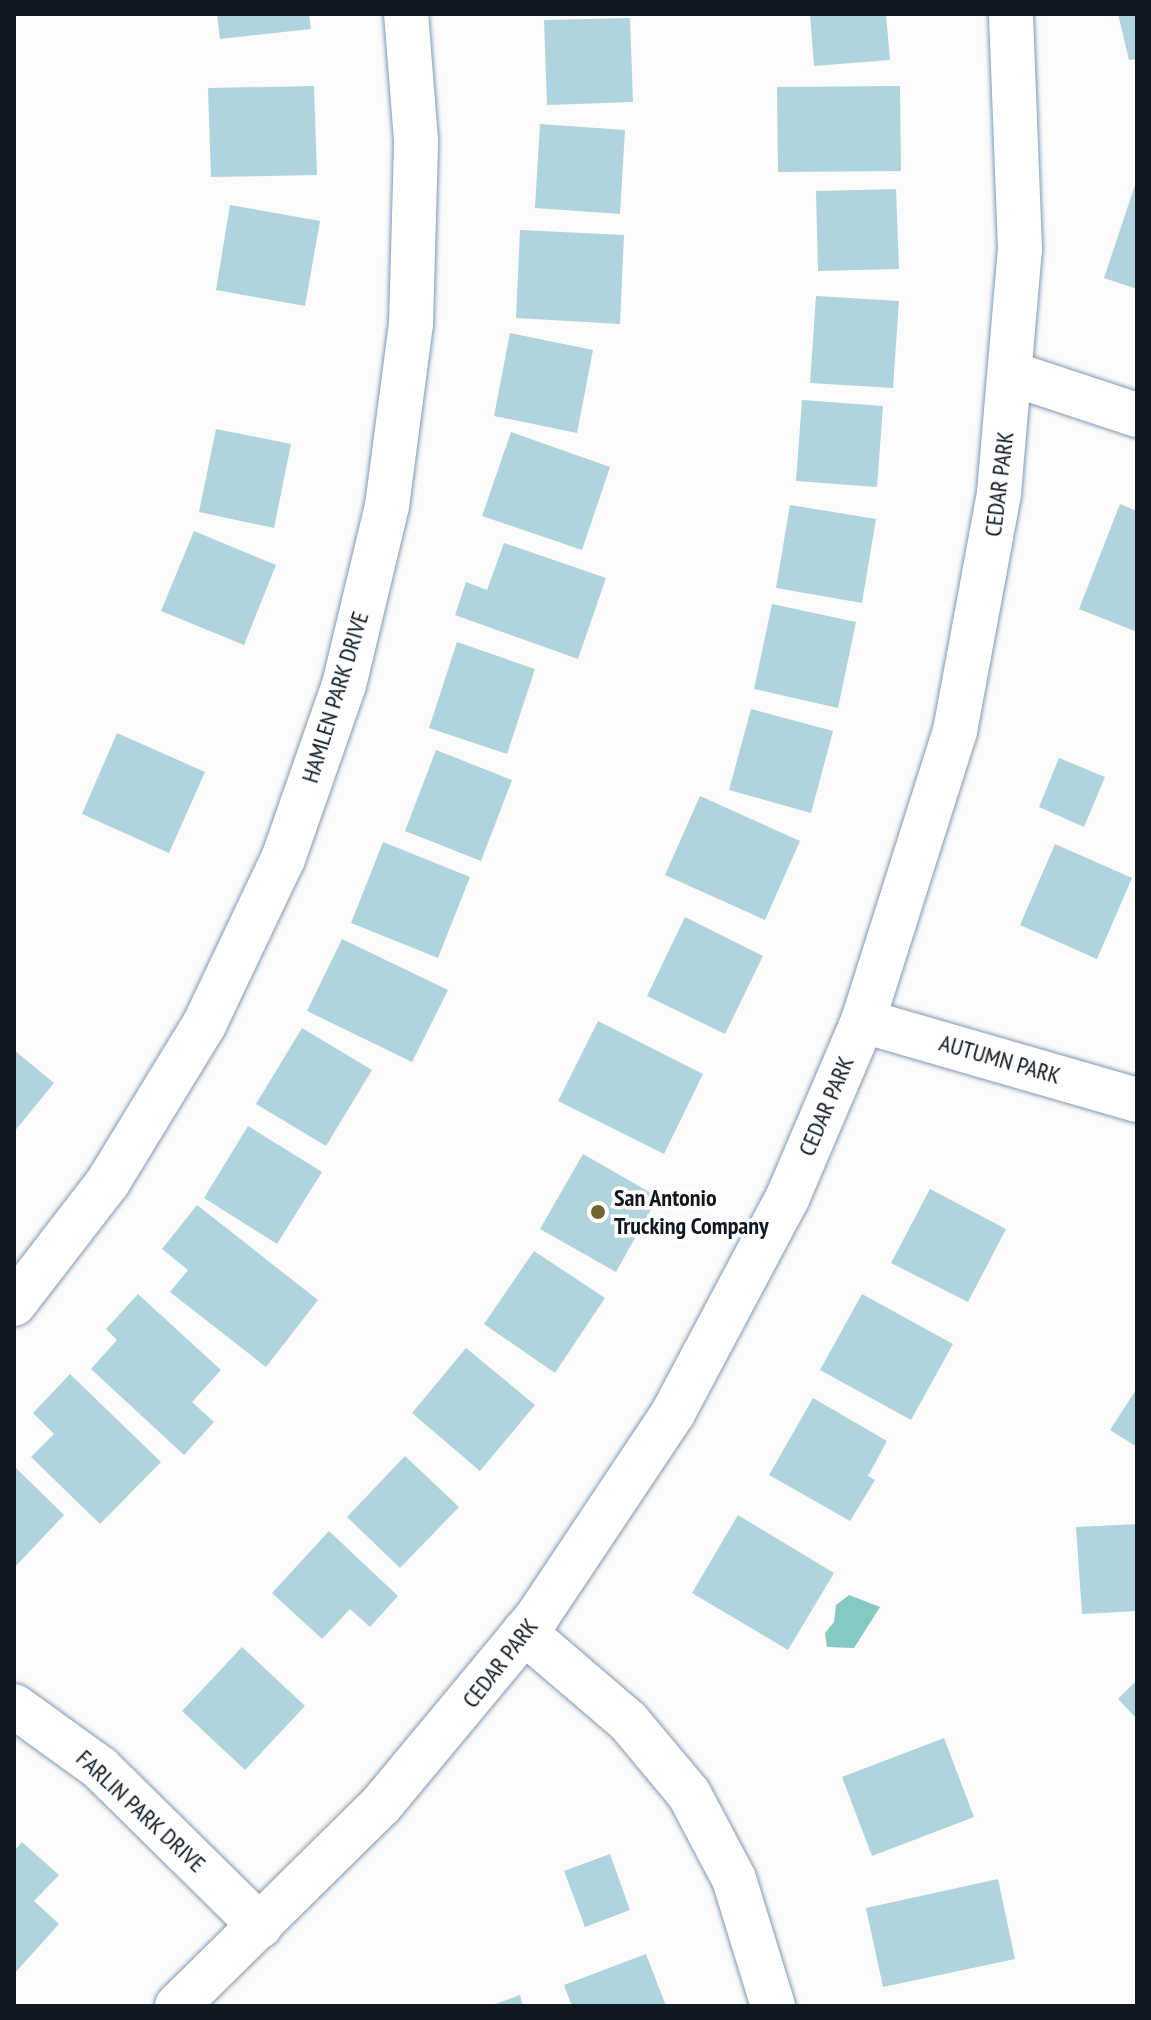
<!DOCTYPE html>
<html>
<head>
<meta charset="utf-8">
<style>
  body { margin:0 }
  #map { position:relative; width:1151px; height:2020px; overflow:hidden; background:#fbfbfb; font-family:"PT Sans Narrow",sans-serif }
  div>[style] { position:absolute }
  .water>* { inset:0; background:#86c9c2 }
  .building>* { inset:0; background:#afd4de }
  .roads { filter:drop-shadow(0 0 2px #8299af) drop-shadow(0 0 2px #8299af) }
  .minor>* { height:44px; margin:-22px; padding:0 22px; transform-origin:22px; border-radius:22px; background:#fff }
  .dots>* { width:22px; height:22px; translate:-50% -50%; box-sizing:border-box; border:4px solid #fff; border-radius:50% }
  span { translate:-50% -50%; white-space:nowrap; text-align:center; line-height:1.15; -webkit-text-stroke:7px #fff; paint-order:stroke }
  .street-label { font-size:24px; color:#101921 }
  .poi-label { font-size:24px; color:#101921; font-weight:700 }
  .left { translate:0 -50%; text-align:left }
  .frame { position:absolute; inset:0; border:16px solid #101921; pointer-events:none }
</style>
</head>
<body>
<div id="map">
  <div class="water">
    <i style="clip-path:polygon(849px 1595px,880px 1607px,854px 1648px,827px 1647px,825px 1633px,834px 1622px,836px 1605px)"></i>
  </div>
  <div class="building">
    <i style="clip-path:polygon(217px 14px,309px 14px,311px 29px,220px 39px)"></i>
    <i style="clip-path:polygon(810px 14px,886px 14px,890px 60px,814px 66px)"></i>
    <i style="clip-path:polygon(1118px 14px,1137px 14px,1137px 59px,1129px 60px)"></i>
    <i style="clip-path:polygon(630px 18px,633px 102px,547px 105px,544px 20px)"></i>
    <i style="clip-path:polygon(314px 86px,317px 175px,211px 177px,208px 88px)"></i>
    <i style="clip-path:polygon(900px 86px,901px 171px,778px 172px,777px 87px)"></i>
    <i style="clip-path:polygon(540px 124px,625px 130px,620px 214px,535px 208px)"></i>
    <i style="clip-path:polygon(1136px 182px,1137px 182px,1137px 289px,1104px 278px)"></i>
    <i style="clip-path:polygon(896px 189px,899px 269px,818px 271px,816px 191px)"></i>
    <i style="clip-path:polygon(230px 205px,320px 221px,305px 306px,216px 290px)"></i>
    <i style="clip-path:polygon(520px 230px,624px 235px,620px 324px,516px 318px)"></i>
    <i style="clip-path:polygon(816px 296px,899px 301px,893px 388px,810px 383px)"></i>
    <i style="clip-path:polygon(510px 333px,593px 350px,577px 433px,494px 416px)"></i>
    <i style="clip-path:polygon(802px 400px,883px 406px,877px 487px,796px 481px)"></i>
    <i style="clip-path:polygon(216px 429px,291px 444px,274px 528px,199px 512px)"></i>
    <i style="clip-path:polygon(511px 432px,610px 467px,582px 550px,482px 516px)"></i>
    <i style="clip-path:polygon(1120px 504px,1137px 511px,1137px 632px,1079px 609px)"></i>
    <i style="clip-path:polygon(790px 505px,876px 519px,862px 603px,776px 588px)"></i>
    <i style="clip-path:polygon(194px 531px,276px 565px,244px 645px,161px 611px)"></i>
    <i style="clip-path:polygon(504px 543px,606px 578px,578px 659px,455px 615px,466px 582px,487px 590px)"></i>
    <i style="clip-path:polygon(772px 604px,856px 622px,838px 708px,754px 689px)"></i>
    <i style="clip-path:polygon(457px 642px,535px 669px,507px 754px,429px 728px)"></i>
    <i style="clip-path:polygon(751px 709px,833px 731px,811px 813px,729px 790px)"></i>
    <i style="clip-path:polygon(117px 733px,205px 772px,169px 853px,82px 814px)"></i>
    <i style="clip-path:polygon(436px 750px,512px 780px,481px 861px,405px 831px)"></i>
    <i style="clip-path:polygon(1059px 758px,1105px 777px,1084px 827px,1039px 807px)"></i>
    <i style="clip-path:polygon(700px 796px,800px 841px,765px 920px,665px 875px)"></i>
    <i style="clip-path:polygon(383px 842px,470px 877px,438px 958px,351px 923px)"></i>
    <i style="clip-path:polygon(1055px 844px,1132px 878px,1097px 959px,1020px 925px)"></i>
    <i style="clip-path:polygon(685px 917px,763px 956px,725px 1034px,647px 996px)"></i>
    <i style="clip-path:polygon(342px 939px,448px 990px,412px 1062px,307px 1011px)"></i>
    <i style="clip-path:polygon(598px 1021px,703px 1074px,664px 1154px,558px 1101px)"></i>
    <i style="clip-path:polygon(302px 1028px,372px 1070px,326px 1146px,256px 1104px)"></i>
    <i style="clip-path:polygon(14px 1050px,54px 1083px,14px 1132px)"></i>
    <i style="clip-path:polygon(248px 1126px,322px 1172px,277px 1244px,204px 1198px)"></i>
    <i style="clip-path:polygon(583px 1154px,658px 1197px,616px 1272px,540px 1229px)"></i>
    <i style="clip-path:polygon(930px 1189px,1006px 1229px,968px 1302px,891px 1263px)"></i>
    <i style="clip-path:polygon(197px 1205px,318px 1300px,266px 1367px,170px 1292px,188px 1270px,162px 1249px)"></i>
    <i style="clip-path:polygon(534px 1251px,605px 1298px,555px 1373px,484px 1324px)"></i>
    <i style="clip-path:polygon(138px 1294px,221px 1370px,192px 1402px,214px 1422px,184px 1455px,91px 1369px,117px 1340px,106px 1329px)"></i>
    <i style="clip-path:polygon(862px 1294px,953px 1344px,911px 1420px,820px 1370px)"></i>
    <i style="clip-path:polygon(466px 1348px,535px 1405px,480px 1471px,412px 1413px)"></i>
    <i style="clip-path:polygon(70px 1374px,161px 1462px,100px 1524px,31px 1457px,54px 1434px,33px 1413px)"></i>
    <i style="clip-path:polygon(1137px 1388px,1137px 1447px,1110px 1430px)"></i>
    <i style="clip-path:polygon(813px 1398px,887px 1441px,868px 1476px,875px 1480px,850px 1521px,769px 1475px)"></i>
    <i style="clip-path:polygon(405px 1456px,459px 1507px,400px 1568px,347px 1517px)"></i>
    <i style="clip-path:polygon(14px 1466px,64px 1515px,14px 1568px)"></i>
    <i style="clip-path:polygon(738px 1515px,834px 1573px,788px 1650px,692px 1593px)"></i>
    <i style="clip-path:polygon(1137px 1524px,1137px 1611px,1082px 1614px,1076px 1527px)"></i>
    <i style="clip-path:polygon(329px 1531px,398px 1596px,370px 1627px,350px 1609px,322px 1639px,272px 1593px)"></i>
    <i style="clip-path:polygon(242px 1647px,305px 1706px,245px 1770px,182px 1711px)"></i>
    <i style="clip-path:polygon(1137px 1680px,1137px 1719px,1118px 1699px)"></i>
    <i style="clip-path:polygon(944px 1738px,974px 1817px,872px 1856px,842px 1777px)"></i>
    <i style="clip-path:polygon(22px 1842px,59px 1875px,34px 1901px,59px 1924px,14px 1974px,14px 1851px)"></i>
    <i style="clip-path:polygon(610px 1854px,630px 1910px,585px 1927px,564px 1871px)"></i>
    <i style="clip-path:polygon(998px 1879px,1015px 1959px,883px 1987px,866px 1908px)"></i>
    <i style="clip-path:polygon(646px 1954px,666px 2006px,572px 2006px,564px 1985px)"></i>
    <i style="clip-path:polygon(520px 1995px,523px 2006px,490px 2006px)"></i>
  </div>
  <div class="roads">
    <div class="minor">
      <i style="left:1013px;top:374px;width:131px;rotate:18.3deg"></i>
      <i style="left:863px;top:1021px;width:285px;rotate:16.1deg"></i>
      <i style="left:14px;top:1304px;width:154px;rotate:-52.4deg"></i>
      <i style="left:108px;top:1182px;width:184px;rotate:-58.6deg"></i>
      <i style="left:204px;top:1025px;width:184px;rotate:-64.6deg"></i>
      <i style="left:283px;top:859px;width:184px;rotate:-70.7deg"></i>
      <i style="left:344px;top:685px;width:184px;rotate:-76.5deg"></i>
      <i style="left:387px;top:506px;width:184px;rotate:-82.5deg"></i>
      <i style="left:411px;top:324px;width:184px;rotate:-88.4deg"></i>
      <i style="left:416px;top:140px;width:126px;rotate:-94.5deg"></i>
      <i style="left:524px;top:1632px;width:137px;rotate:40.6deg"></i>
      <i style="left:628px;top:1721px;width:95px;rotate:50.1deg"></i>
      <i style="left:689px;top:1794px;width:96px;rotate:62.1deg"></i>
      <i style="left:734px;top:1879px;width:133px;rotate:72.9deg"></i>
      <i style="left:14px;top:1706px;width:106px;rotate:35.8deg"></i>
      <i style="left:100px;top:1768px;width:225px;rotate:44.6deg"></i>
      <i style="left:177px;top:2006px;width:286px;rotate:-44.6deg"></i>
      <i style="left:381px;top:1805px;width:244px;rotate:-50.3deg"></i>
      <i style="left:537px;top:1617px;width:245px;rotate:-56.3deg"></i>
      <i style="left:673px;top:1413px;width:242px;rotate:-62deg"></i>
      <i style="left:787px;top:1199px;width:194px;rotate:-66.9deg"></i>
      <i style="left:863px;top:1021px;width:304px;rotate:-72.4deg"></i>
      <i style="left:955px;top:731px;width:242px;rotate:-79.5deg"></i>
      <i style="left:999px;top:493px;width:245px;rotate:-85.1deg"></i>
      <i style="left:1020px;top:249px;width:235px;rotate:-92.2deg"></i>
    </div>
  </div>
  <div class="dots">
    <i style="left:598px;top:1212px;background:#706532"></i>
  </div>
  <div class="street-label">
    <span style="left:999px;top:484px;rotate:-83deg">CEDAR PARK</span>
    <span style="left:335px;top:697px;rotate:-73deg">HAMLEN PARK DRIVE</span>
    <span style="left:1000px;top:1059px;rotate:16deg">AUTUMN PARK</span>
    <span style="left:826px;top:1106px;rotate:-67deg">CEDAR PARK</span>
    <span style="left:500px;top:1663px;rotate:-52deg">CEDAR PARK</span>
    <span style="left:141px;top:1811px;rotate:43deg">FARLIN PARK DRIVE</span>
  </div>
  <div class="poi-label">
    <span class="left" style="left:614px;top:1212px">San Antonio<br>Trucking Company</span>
  </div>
  <div class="frame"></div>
</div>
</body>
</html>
